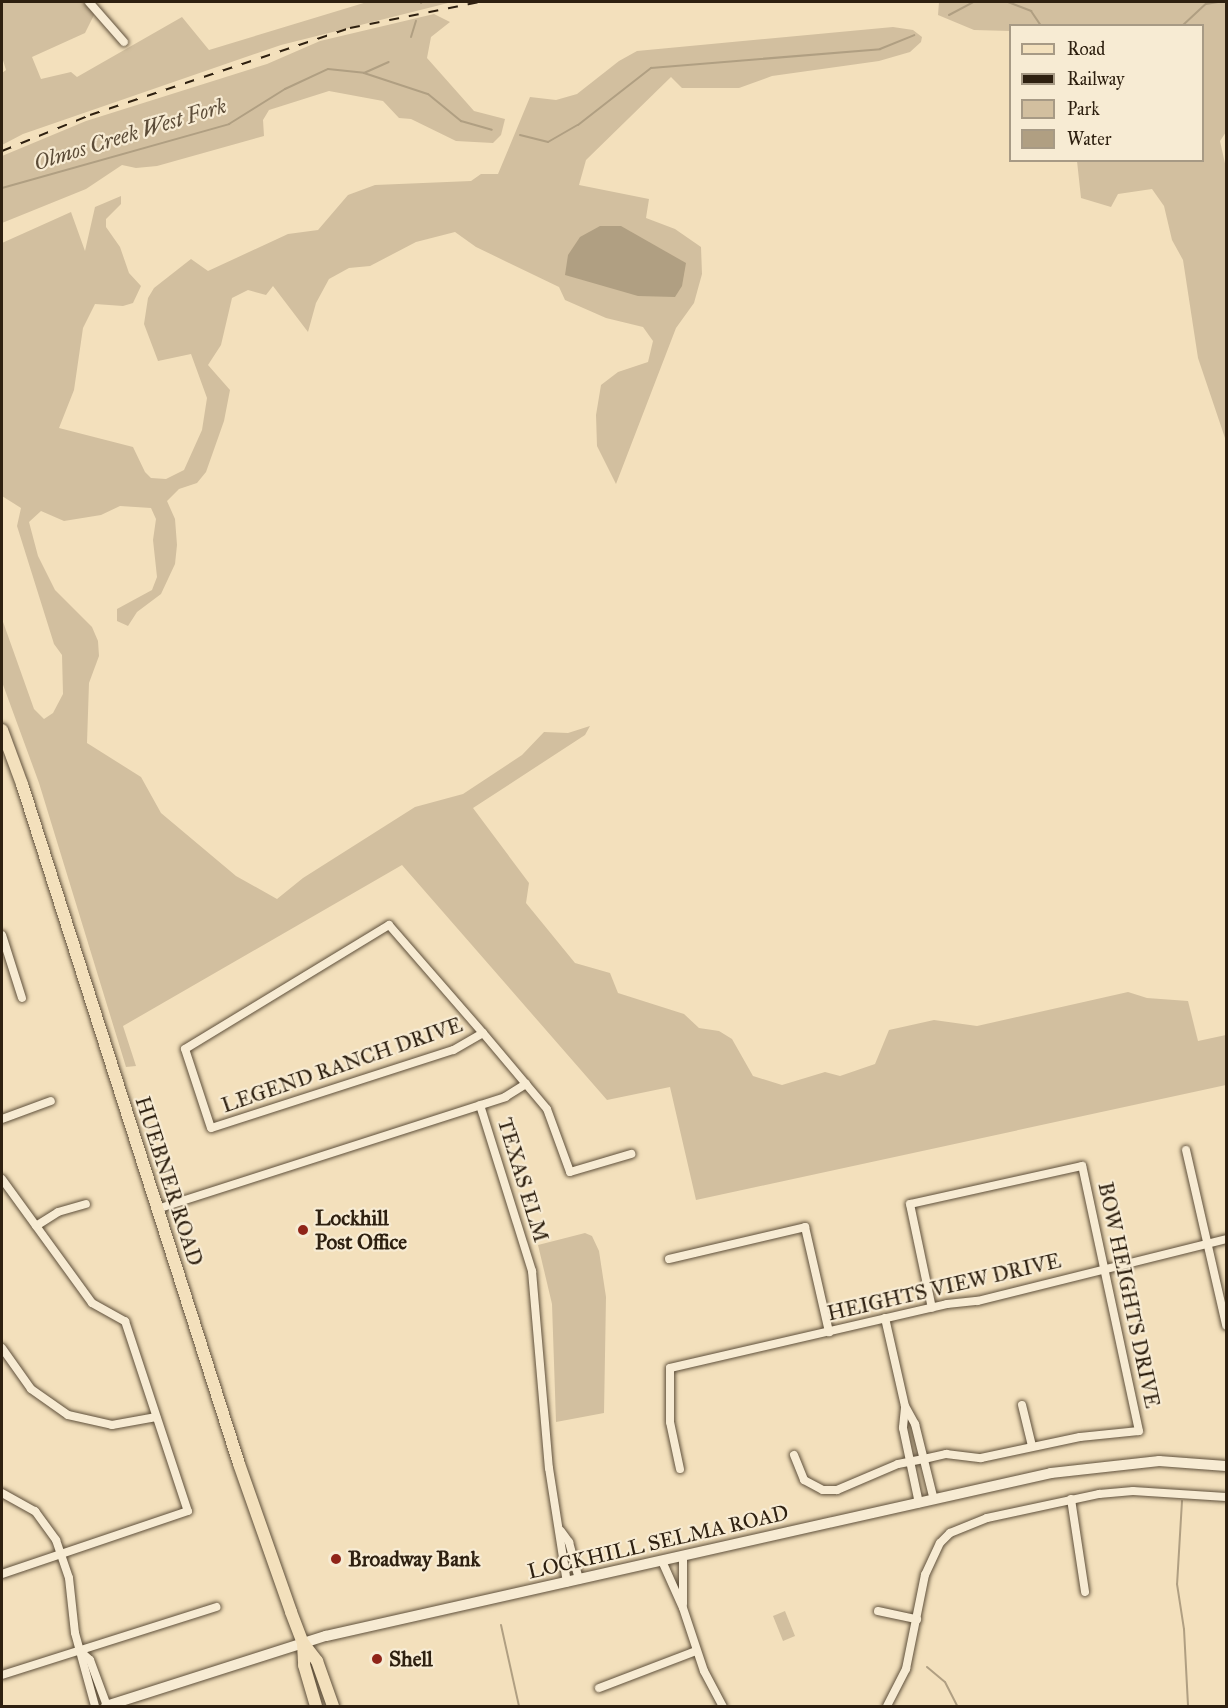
<!DOCTYPE html>
<html>
<head>
<meta charset="utf-8">
<style>
  body { margin:0 }
  #map { position:relative; width:1228px; height:1708px; overflow:hidden; background:#f3e0bc; font-family:"IM FELL Great Primer",serif }
  div>[style] { position:absolute }
  .green>* { inset:0; background:#d2bf9f }
  .water>* { inset:0; background:#b09f82 }
  .stream>* { height:2px; margin:-1px; padding:0 1px; transform-origin:1px; border-radius:1px; background:#b09f82 }
  .roads { filter:drop-shadow(0 0 2px #5f503b) drop-shadow(0 0 2px #5f503b) }
  .minor>* { height:8px; margin:-4px; padding:0 4px; transform-origin:4px; border-radius:4px; background:#f7ebd3 }
  .secondary>* { height:10px; margin:-5px; padding:0 5px; transform-origin:5px; border-radius:5px; background:#f7ebd3 }
  .primary>* { height:12px; margin:-6px; padding:0 6px; transform-origin:6px; border-radius:6px; background:#f3e0bc }
  .rail>* { height:2px; margin-top:-1px; transform-origin:0; background:repeating-linear-gradient(90deg,#2e2010 0 10px,transparent 0 20px) }
  .dots>* { width:16px; height:16px; translate:-50% -50%; box-sizing:border-box; border:3px solid #f7ebd3; border-radius:50% }
  span { translate:-50% -50%; white-space:nowrap; text-align:center; line-height:1.15; -webkit-text-stroke:4.5px #f7ebd3; paint-order:stroke }
  .street-label { font-size:21px; color:#2e2010 }
  .poi-label { font-size:21px; color:#2e2010; font-weight:700 }
  .left { translate:0 -50%; text-align:left }
  .water-label { font-size:22px; color:#5c4c38; font-style:italic }
  .frame { position:absolute; inset:0; border:3px solid #2e2010; pointer-events:none }
  .legend { position:absolute; left:1009px; top:24px; width:195px; height:138px; box-sizing:border-box; background:#f7ebd3; border:2px solid #a79a85; margin:0; padding:8px 10px; list-style:none; font-size:18px; color:#2e2010 }
  .legend li { display:flex; align-items:center; gap:12px; height:30px }
  .legend b { width:30px; border:2px solid #a79a85 }
</style>
</head>
<body>
<div id="map">
  <div class="green">
    <i style="clip-path:polygon(2px 2px,95px 2px,95px 13px,85px 33px,32px 57px,41px 79px,71px 72px,77px 77px,182px 17px,209px 50px,367px 2px,452px 2px,281px 45px,23px 134px,2px 145px,2px 73px,6px 70px,2px 57px)"></i>
    <i style="clip-path:polygon(939px 2px,1226px 2px,1226px 132px,1220px 141px,1226px 168px,1226px 441px,1198px 358px,1183px 260px,1172px 240px,1164px 206px,1152px 189px,1118px 194px,1111px 207px,1081px 198px,1077px 161px,1202px 160px,1202px 26px,1010px 26px,1010px 31px,974px 30px,938px 15px)"></i>
    <i style="clip-path:polygon(434px 14px,450px 22px,431px 37px,427px 58px,474px 111px,505px 119px,501px 135px,493px 143px,456px 141px,411px 119px,399px 118px,383px 101px,329px 91px,269px 110px,263px 120px,264px 136px,157px 166px,136px 168px,122px 165px,86px 189px,2px 223px,2px 156px,86px 121px,267px 64px,320px 41px)"></i>
    <i style="clip-path:polygon(893px 27px,913px 30px,922px 37px,921px 42px,910px 52px,879px 61px,772px 76px,739px 88px,682px 88px,671px 77px,586px 160px,579px 185px,649px 199px,646px 218px,675px 229px,701px 247px,702px 274px,694px 303px,676px 328px,616px 484px,597px 446px,596px 415px,601px 385px,618px 372px,648px 362px,653px 341px,643px 327px,606px 318px,565px 300px,559px 287px,476px 247px,455px 232px,416px 242px,370px 266px,349px 268px,329px 279px,316px 303px,308px 332px,273px 286px,266px 295px,248px 290px,232px 298px,221px 345px,208px 365px,230px 390px,224px 421px,206px 472px,197px 483px,179px 489px,167px 501px,175px 519px,177px 545px,175px 564px,161px 594px,137px 612px,128px 626px,117px 621px,117px 609px,152px 590px,157px 577px,153px 540px,156px 519px,151px 508px,120px 506px,101px 515px,64px 521px,41px 511px,29px 522px,38px 556px,55px 590px,92px 627px,98px 641px,99px 656px,89px 683px,87px 743px,141px 777px,161px 813px,236px 876px,277px 899px,303px 878px,415px 807px,463px 794px,522px 755px,544px 732px,568px 733px,590px 726px,585px 735px,473px 808px,529px 883px,526px 903px,575px 963px,610px 973px,618px 993px,684px 1014px,699px 1028px,719px 1031px,732px 1039px,753px 1076px,782px 1085px,825px 1072px,840px 1076px,875px 1064px,889px 1030px,934px 1020px,977px 1026px,1128px 992px,1147px 998px,1188px 1001px,1198px 1041px,1226px 1035px,1226px 1085px,696px 1200px,670px 1087px,607px 1100px,402px 865px,123px 1026px,136px 1066px,126px 1067px,39px 783px,2px 682px,2px 619px,34px 709px,44px 719px,53px 713px,63px 694px,62px 655px,54px 644px,17px 526px,21px 508px,2px 496px,2px 243px,71px 212px,85px 251px,95px 207px,121px 196px,121px 204px,106px 219px,106px 227px,120px 247px,129px 273px,141px 286px,133px 303px,123px 306px,95px 304px,83px 328px,74px 390px,59px 428px,133px 447px,145px 472px,151px 478px,166px 479px,184px 470px,202px 430px,207px 398px,191px 354px,158px 361px,144px 324px,148px 298px,154px 288px,191px 259px,208px 271px,288px 234px,318px 230px,348px 195px,375px 185px,471px 181px,481px 174px,498px 174px,530px 97px,556px 100px,577px 94px,619px 61px,637px 51px)"></i>
    <i style="clip-path:polygon(585px 1233px,592px 1236px,599px 1251px,606px 1297px,604px 1413px,556px 1422px,552px 1304px,538px 1245px)"></i>
    <i style="clip-path:polygon(785px 1611px,795px 1636px,783px 1641px,773px 1616px)"></i>
  </div>
  <div class="water">
    <i style="clip-path:polygon(600px 226px,621px 226px,686px 263px,682px 286px,675px 297px,638px 296px,565px 275px,568px 255px,580px 237px)"></i>
  </div>
  <div class="stream">
    <i style="left:1008px;top:2px;width:25px;rotate:21deg"></i>
    <i style="left:1031px;top:11px;width:18px;rotate:56deg"></i>
    <i style="left:421px;top:3px;width:1px;rotate:-45deg"></i>
    <i style="left:949px;top:15px;width:27px;rotate:-28deg"></i>
    <i style="left:1182px;top:26px;width:33px;rotate:-43deg"></i>
    <i style="left:1206px;top:4px;width:12px;rotate:-9deg"></i>
    <i style="left:411px;top:37px;width:17px;rotate:-73deg"></i>
    <i style="left:364px;top:73px;width:27px;rotate:-24deg"></i>
    <i style="left:520px;top:135px;width:29px;rotate:14deg"></i>
    <i style="left:548px;top:142px;width:34px;rotate:-30deg"></i>
    <i style="left:578px;top:125px;width:93px;rotate:-38deg"></i>
    <i style="left:651px;top:68px;width:230px;rotate:-4.7deg"></i>
    <i style="left:880px;top:49px;width:37px;rotate:-22deg"></i>
    <i style="left:2px;top:188px;width:236px;rotate:-15.7deg"></i>
    <i style="left:229px;top:124px;width:66px;rotate:-32deg"></i>
    <i style="left:285px;top:89px;width:47px;rotate:-24.9deg"></i>
    <i style="left:328px;top:69px;width:36px;rotate:6deg"></i>
    <i style="left:364px;top:73px;width:67px;rotate:18.2deg"></i>
    <i style="left:428px;top:94px;width:43px;rotate:39.3deg"></i>
    <i style="left:461px;top:121px;width:32px;rotate:16deg"></i>
    <i style="left:1182px;top:1501px;width:83px;rotate:93.4deg"></i>
    <i style="left:1177px;top:1584px;width:46px;rotate:81.2deg"></i>
    <i style="left:1184px;top:1629px;width:77px;rotate:87deg"></i>
    <i style="left:501px;top:1625px;width:83px;rotate:77.5deg"></i>
    <i style="left:927px;top:1667px;width:23px;rotate:40deg"></i>
    <i style="left:945px;top:1682px;width:27px;rotate:63deg"></i>
  </div>
  <div class="roads">
    <div class="minor">
      <i style="left:89px;top:2px;width:53px;rotate:48.8deg"></i>
      <i style="left:2px;top:935px;width:66px;rotate:72.4deg"></i>
      <i style="left:483px;top:1033px;width:34px;rotate:150deg"></i>
      <i style="left:453px;top:1050px;width:254px;rotate:162.1deg"></i>
      <i style="left:211px;top:1128px;width:83px;rotate:-108.2deg"></i>
      <i style="left:185px;top:1049px;width:239px;rotate:-31.3deg"></i>
      <i style="left:389px;top:925px;width:143px;rotate:49deg"></i>
      <i style="left:483px;top:1033px;width:99px;rotate:49.9deg"></i>
      <i style="left:547px;top:1109px;width:67px;rotate:69.9deg"></i>
      <i style="left:570px;top:1172px;width:64px;rotate:-16.4deg"></i>
      <i style="left:480px;top:1105px;width:174px;rotate:72.6deg"></i>
      <i style="left:532px;top:1271px;width:198px;rotate:85.1deg"></i>
      <i style="left:549px;top:1468px;width:116px;rotate:81.1deg"></i>
      <i style="left:2px;top:1119px;width:52px;rotate:-20.2deg"></i>
      <i style="left:1186px;top:1150px;width:180px;rotate:77.1deg"></i>
      <i style="left:2px;top:1179px;width:153px;rotate:54deg"></i>
      <i style="left:92px;top:1303px;width:38px;rotate:29deg"></i>
      <i style="left:125px;top:1321px;width:200px;rotate:71.7deg"></i>
      <i style="left:188px;top:1511px;width:196px;rotate:161.3deg"></i>
      <i style="left:157px;top:1209px;width:366px;rotate:-17.8deg"></i>
      <i style="left:505px;top:1097px;width:25px;rotate:-32deg"></i>
      <i style="left:36px;top:1226px;width:26px;rotate:-32deg"></i>
      <i style="left:58px;top:1212px;width:29px;rotate:-16deg"></i>
      <i style="left:669px;top:1259px;width:140px;rotate:-13.2deg"></i>
      <i style="left:805px;top:1227px;width:108px;rotate:77.1deg"></i>
      <i style="left:885px;top:1318px;width:90px;rotate:77.2deg"></i>
      <i style="left:905px;top:1406px;width:21px;rotate:61deg"></i>
      <i style="left:915px;top:1424px;width:78px;rotate:76deg"></i>
      <i style="left:2px;top:1348px;width:50px;rotate:54.7deg"></i>
      <i style="left:31px;top:1389px;width:45px;rotate:35.1deg"></i>
      <i style="left:68px;top:1415px;width:45px;rotate:12.8deg"></i>
      <i style="left:112px;top:1425px;width:45px;rotate:-10.3deg"></i>
      <i style="left:1022px;top:1405px;width:42px;rotate:76.3deg"></i>
      <i style="left:905px;top:1408px;width:20px;rotate:96deg"></i>
      <i style="left:903px;top:1428px;width:77px;rotate:78deg"></i>
      <i style="left:794px;top:1455px;width:27px;rotate:68deg"></i>
      <i style="left:804px;top:1480px;width:21px;rotate:28deg"></i>
      <i style="left:823px;top:1490px;width:14px"></i>
      <i style="left:837px;top:1490px;width:66px;rotate:-23.1deg"></i>
      <i style="left:898px;top:1464px;width:26px;rotate:-11deg"></i>
      <i style="left:924px;top:1459px;width:23px;rotate:-13deg"></i>
      <i style="left:946px;top:1454px;width:35px;rotate:7deg"></i>
      <i style="left:981px;top:1458px;width:101px;rotate:-12deg"></i>
      <i style="left:1080px;top:1437px;width:59px;rotate:-5.8deg"></i>
      <i style="left:1139px;top:1431px;width:271px;rotate:-102.1deg"></i>
      <i style="left:1082px;top:1166px;width:176px;rotate:167.5deg"></i>
      <i style="left:910px;top:1204px;width:106px;rotate:78.1deg"></i>
      <i style="left:680px;top:1469px;width:48px;rotate:-102deg"></i>
      <i style="left:670px;top:1422px;width:54px;rotate:-90deg"></i>
      <i style="left:670px;top:1368px;width:284px;rotate:-13deg"></i>
      <i style="left:947px;top:1304px;width:31px;rotate:-6deg"></i>
      <i style="left:978px;top:1301px;width:256px;rotate:-14deg"></i>
      <i style="left:2px;top:1493px;width:38px;rotate:29deg"></i>
      <i style="left:35px;top:1511px;width:36px;rotate:54deg"></i>
      <i style="left:56px;top:1540px;width:40px;rotate:71.1deg"></i>
      <i style="left:69px;top:1578px;width:55px;rotate:83.8deg"></i>
      <i style="left:75px;top:1633px;width:76px;rotate:74.7deg"></i>
      <i style="left:1071px;top:1499px;width:94px;rotate:81.4deg"></i>
      <i style="left:561px;top:1531px;width:14px;rotate:54deg"></i>
      <i style="left:569px;top:1542px;width:39px;rotate:75deg"></i>
      <i style="left:683px;top:1556px;width:48px;rotate:90deg"></i>
      <i style="left:662px;top:1561px;width:51px;rotate:65.9deg"></i>
      <i style="left:683px;top:1608px;width:66px;rotate:71.6deg"></i>
      <i style="left:704px;top:1671px;width:40px;rotate:62deg"></i>
      <i style="left:878px;top:1611px;width:40px;rotate:12deg"></i>
      <i style="left:81px;top:1652px;width:12px;rotate:42deg"></i>
      <i style="left:90px;top:1660px;width:49px;rotate:69.7deg"></i>
      <i style="left:2px;top:1675px;width:225px;rotate:-17.6deg"></i>
      <i style="left:599px;top:1688px;width:104px;rotate:-20.9deg"></i>
      <i style="left:887px;top:1706px;width:42px;rotate:-62.8deg"></i>
      <i style="left:906px;top:1669px;width:96px;rotate:-78.6deg"></i>
      <i style="left:925px;top:1575px;width:35px;rotate:-65deg"></i>
      <i style="left:940px;top:1543px;width:14px;rotate:-45deg"></i>
      <i style="left:950px;top:1533px;width:40px;rotate:-22deg"></i>
      <i style="left:987px;top:1518px;width:115px;rotate:-12.1deg"></i>
      <i style="left:1099px;top:1494px;width:34px;rotate:-5deg"></i>
      <i style="left:1133px;top:1491px;width:93px;rotate:3.7deg"></i>
    </div>
    <div class="secondary">
      <i style="left:106px;top:1706px;width:231px;rotate:-17.7deg"></i>
      <i style="left:326px;top:1636px;width:743px;rotate:-12.67deg"></i>
      <i style="left:1051px;top:1473px;width:109px;rotate:-6.3deg"></i>
      <i style="left:1159px;top:1461px;width:67px;rotate:4.3deg"></i>
    </div>
    <div class="primary">
      <i style="left:2px;top:730px;width:58px;rotate:69.7deg"></i>
      <i style="left:22px;top:784px;width:714px;rotate:72.3deg"></i>
      <i style="left:239px;top:1464px;width:157px;rotate:70.6deg"></i>
      <i style="left:291px;top:1612px;width:33px;rotate:69deg"></i>
      <i style="left:303px;top:1643px;width:23px;rotate:52deg"></i>
      <i style="left:317px;top:1661px;width:48px;rotate:70.4deg"></i>
      <i style="left:303px;top:1643px;width:22px;rotate:87deg"></i>
      <i style="left:304px;top:1665px;width:43px;rotate:73.7deg"></i>
    </div>
  </div>
  <div class="rail">
    <i style="left:2px;top:151px;width:95px;rotate:-22.2deg"></i>
    <i style="left:90px;top:115px;width:274px;rotate:-18.5deg"></i>
    <i style="left:350px;top:28px;width:132px;rotate:-11.4deg"></i>
  </div>
  <div class="dots">
    <i style="left:303px;top:1230px;background:#8f2418"></i>
    <i style="left:336px;top:1559px;background:#8f2418"></i>
    <i style="left:377px;top:1659px;background:#8f2418"></i>
  </div>
  <div class="street-label">
    <span style="left:342px;top:1065px;rotate:-19deg">LEGEND RANCH DRIVE</span>
    <span style="left:523px;top:1180px;rotate:73deg">TEXAS ELM</span>
    <span style="left:169px;top:1181px;rotate:72deg">HUEBNER ROAD</span>
    <span style="left:944px;top:1287px;rotate:-13deg">HEIGHTS VIEW DRIVE</span>
    <span style="left:1129px;top:1295px;rotate:78deg">BOW HEIGHTS DRIVE</span>
    <span style="left:658px;top:1542px;rotate:-13deg">LOCKHILL SELMA ROAD</span>
  </div>
  <div class="poi-label">
    <span class="left" style="left:315px;top:1230px">Lockhill<br>Post Office</span>
    <span class="left" style="left:348px;top:1559px">Broadway Bank</span>
    <span class="left" style="left:389px;top:1659px">Shell</span>
  </div>
  <div class="water-label">
    <span style="left:130px;top:134px;rotate:-17deg">Olmos Creek West Fork</span>
  </div>
  <div class="frame"></div>
  <ul class="legend">
  <li><b style="height:8px;background:#f3e0bc"></b>Road</li>
  <li><b style="height:8px;background:#2e2010"></b>Railway</li>
  <li><b style="height:16px;background:#d2bf9f"></b>Park</li>
  <li><b style="height:16px;background:#b09f82"></b>Water</li>
  </ul>
</div>
</body>
</html>
